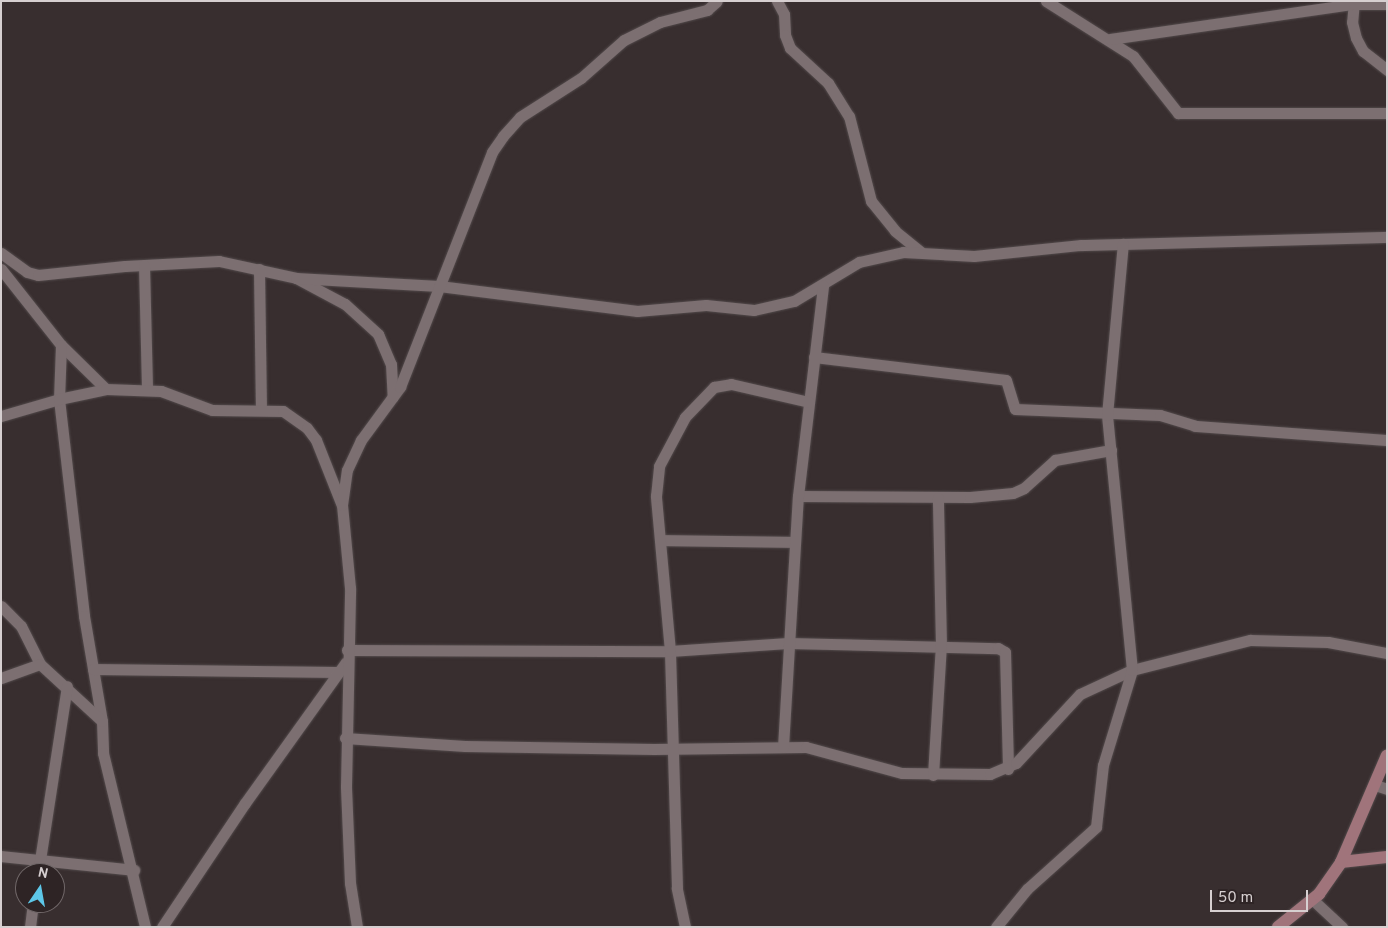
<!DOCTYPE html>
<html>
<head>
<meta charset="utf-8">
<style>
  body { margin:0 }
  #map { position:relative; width:1388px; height:928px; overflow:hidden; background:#382e2f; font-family:Overpass,sans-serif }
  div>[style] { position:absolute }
  .roads { filter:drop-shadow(0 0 1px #524a4b) drop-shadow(0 0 1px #524a4b) }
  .street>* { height:11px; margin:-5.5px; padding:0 5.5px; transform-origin:5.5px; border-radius:5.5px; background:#7c6f71 }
  .secondary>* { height:12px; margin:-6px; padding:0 6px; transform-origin:6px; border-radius:6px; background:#a0747b }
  span { translate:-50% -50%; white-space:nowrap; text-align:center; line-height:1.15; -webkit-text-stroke:5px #2e2425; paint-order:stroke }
  .frame { position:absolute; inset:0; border:2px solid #d6cfd0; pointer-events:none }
  .north { position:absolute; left:15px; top:863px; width:50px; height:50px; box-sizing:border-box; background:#2e2425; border:1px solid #716869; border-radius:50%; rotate:12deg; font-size:14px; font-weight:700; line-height:20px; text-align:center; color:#d6cfd0 }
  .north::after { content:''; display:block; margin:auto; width:18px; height:22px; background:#5dc7e8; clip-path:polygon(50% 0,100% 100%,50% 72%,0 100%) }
  .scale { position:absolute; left:1210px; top:890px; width:98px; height:22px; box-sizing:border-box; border:2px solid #d6cfd0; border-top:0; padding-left:6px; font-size:15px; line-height:18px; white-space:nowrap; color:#d6cfd0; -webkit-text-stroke:4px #2e2425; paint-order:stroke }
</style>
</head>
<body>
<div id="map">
  <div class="roads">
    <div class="street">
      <i style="left:777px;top:1px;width:15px;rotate:62deg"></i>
      <i style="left:784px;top:14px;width:21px;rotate:87deg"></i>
      <i style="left:785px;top:35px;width:14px;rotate:69deg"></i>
      <i style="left:790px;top:48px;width:52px;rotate:42.6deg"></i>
      <i style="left:828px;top:83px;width:39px;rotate:58deg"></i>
      <i style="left:849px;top:116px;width:88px;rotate:75.5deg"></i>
      <i style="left:871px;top:201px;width:38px;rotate:51deg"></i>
      <i style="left:895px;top:231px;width:33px;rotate:39deg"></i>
      <i style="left:1046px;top:1px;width:103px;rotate:32.3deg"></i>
      <i style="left:1133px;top:56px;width:73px;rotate:51.7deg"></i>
      <i style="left:1178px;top:113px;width:209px"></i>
      <i style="left:1354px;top:1px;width:21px;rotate:95deg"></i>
      <i style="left:1352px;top:22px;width:16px;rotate:76deg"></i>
      <i style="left:1356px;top:38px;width:15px;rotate:62deg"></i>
      <i style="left:1363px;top:51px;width:31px;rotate:38deg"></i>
      <i style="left:1110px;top:39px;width:246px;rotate:-8.2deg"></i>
      <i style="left:1354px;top:4px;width:33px"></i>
      <i style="left:1px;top:253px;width:32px;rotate:36deg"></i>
      <i style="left:27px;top:272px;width:11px;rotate:15deg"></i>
      <i style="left:38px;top:275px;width:87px;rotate:-5.9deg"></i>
      <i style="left:125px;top:266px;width:94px;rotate:-3deg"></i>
      <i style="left:219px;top:261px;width:79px;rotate:12.4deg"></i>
      <i style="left:296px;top:278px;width:55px;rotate:28deg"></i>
      <i style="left:345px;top:304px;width:45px;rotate:42.3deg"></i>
      <i style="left:378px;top:334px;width:33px;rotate:67deg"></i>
      <i style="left:391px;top:364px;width:33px;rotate:87deg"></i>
      <i style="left:144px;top:265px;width:124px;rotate:88.6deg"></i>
      <i style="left:1px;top:269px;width:97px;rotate:51.7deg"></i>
      <i style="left:61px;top:345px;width:63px;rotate:44.4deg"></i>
      <i style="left:259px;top:269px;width:139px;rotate:89.2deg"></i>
      <i style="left:296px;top:278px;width:143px;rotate:3.2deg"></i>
      <i style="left:439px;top:286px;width:200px;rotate:7.2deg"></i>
      <i style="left:637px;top:311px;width:69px;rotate:-5deg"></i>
      <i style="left:706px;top:305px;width:48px;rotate:5.9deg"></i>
      <i style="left:754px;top:310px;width:41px;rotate:-12.7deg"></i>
      <i style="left:794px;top:301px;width:76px;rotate:-31deg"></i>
      <i style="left:859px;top:262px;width:45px;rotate:-12.8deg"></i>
      <i style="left:903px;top:252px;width:71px;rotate:3.2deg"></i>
      <i style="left:974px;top:256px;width:108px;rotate:-5.9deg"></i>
      <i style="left:1081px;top:245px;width:306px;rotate:-1.5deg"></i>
      <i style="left:61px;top:345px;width:54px;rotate:92.1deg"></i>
      <i style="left:59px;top:399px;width:218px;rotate:83.4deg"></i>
      <i style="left:84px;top:616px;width:107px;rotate:80.3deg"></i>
      <i style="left:102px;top:721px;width:32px;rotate:88deg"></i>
      <i style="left:103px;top:753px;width:179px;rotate:76.4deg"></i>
      <i style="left:814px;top:357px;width:193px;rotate:6.8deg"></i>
      <i style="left:1006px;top:380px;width:30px;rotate:73deg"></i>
      <i style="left:1015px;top:409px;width:145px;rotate:2.4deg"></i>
      <i style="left:1160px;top:415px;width:37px;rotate:17deg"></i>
      <i style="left:1195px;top:426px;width:193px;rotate:4.2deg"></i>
      <i style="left:1px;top:416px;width:60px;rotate:-16.3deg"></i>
      <i style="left:59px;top:399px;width:48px;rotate:-12deg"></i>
      <i style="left:106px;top:389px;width:55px;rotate:2.1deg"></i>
      <i style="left:161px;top:391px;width:54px;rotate:20.4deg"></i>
      <i style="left:212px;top:410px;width:71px;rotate:0.8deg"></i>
      <i style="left:283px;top:411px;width:29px;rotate:35deg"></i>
      <i style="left:307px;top:428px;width:15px;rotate:53deg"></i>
      <i style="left:316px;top:440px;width:68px;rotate:68.4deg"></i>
      <i style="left:798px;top:496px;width:172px;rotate:0.3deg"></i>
      <i style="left:970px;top:497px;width:43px;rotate:-5.3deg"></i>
      <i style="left:1013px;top:493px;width:12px;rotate:-24deg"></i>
      <i style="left:1024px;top:488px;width:42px;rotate:-42.1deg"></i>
      <i style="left:1055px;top:460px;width:57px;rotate:-10.1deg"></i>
      <i style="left:660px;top:540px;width:135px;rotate:0.8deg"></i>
      <i style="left:1px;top:606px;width:28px;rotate:45deg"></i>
      <i style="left:21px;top:626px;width:42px;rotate:63.4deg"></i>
      <i style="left:40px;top:664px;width:84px;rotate:42.6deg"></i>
      <i style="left:347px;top:650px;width:323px;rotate:0.2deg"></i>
      <i style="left:670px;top:651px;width:118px;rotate:-3.9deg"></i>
      <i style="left:788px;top:643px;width:210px;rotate:1.4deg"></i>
      <i style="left:998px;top:648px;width:8px;rotate:30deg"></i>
      <i style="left:1005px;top:652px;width:117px;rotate:88.5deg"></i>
      <i style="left:93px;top:669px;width:245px;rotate:0.7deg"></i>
      <i style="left:1px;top:678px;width:41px;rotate:-19.7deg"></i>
      <i style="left:345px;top:738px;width:120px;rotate:3.8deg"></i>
      <i style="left:465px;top:746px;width:189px;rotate:0.9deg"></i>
      <i style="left:654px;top:749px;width:152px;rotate:-0.8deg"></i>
      <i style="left:806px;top:747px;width:99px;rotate:15.2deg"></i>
      <i style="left:902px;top:773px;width:88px;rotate:0.7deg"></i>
      <i style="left:990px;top:774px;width:28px;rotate:-23deg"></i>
      <i style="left:1016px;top:763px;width:94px;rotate:-47.2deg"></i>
      <i style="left:1080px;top:694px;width:57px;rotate:-24.8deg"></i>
      <i style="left:1132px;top:670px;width:122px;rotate:-14.3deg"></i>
      <i style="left:1250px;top:640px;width:78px;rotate:1.5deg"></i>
      <i style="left:1328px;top:642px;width:60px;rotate:10.6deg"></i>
      <i style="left:783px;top:747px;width:251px;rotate:-86.6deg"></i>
      <i style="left:798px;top:496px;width:212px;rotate:-83.2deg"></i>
      <i style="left:933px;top:775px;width:129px;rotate:-86.5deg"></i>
      <i style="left:941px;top:646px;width:148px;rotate:-91.2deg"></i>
      <i style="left:1375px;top:785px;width:13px;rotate:18deg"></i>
      <i style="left:1px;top:856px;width:134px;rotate:6deg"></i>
      <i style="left:38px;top:873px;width:189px;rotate:-81.2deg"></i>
      <i style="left:1313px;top:900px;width:40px;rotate:43deg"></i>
      <i style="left:30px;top:927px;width:24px;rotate:-83deg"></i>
      <i style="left:162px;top:927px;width:149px;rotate:-56.2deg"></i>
      <i style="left:245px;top:803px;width:173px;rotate:-54.4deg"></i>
      <i style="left:357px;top:927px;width:45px;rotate:-99deg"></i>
      <i style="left:350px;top:883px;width:97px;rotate:-92.4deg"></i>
      <i style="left:346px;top:786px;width:198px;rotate:-88.8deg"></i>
      <i style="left:350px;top:588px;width:83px;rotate:-95.5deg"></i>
      <i style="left:342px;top:505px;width:35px;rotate:-82deg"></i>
      <i style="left:347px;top:470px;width:33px;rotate:-65deg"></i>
      <i style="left:361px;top:440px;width:66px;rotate:-53.7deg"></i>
      <i style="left:400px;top:387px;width:252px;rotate:-68.6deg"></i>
      <i style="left:492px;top:152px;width:19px;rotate:-55deg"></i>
      <i style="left:503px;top:136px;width:25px;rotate:-48deg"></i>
      <i style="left:520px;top:117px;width:72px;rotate:-32.6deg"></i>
      <i style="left:581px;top:78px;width:57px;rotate:-41.5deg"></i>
      <i style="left:624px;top:40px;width:40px;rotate:-26.6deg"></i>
      <i style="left:660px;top:22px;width:49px;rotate:-14.3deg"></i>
      <i style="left:707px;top:10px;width:13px;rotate:-42deg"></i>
      <i style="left:685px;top:927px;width:40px;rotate:-102deg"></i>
      <i style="left:677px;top:888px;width:237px;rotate:-91.7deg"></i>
      <i style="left:670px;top:651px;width:156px;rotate:-95.2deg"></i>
      <i style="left:656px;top:496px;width:30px;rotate:-84deg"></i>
      <i style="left:659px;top:466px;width:55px;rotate:-62deg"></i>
      <i style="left:685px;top:417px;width:42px;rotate:-46deg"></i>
      <i style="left:714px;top:387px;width:17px;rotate:-10deg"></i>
      <i style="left:731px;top:384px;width:80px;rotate:13deg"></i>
      <i style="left:996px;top:927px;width:49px;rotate:-50.8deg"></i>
      <i style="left:1027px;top:889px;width:93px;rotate:-41.9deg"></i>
      <i style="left:1096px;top:827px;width:62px;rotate:-83.6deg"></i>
      <i style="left:1103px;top:765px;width:99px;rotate:-73deg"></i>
      <i style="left:1132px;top:670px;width:256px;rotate:-95.6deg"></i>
      <i style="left:1107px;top:415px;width:172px;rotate:-84.7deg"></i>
    </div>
    <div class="secondary">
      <i style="left:1341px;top:862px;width:46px;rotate:-6.2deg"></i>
      <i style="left:1278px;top:927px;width:53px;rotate:-38.8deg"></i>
      <i style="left:1319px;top:894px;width:39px;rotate:-55deg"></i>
      <i style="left:1341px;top:862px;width:116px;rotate:-66.7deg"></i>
    </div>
  </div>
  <div class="frame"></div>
  <div class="north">N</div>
  <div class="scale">50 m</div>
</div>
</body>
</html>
